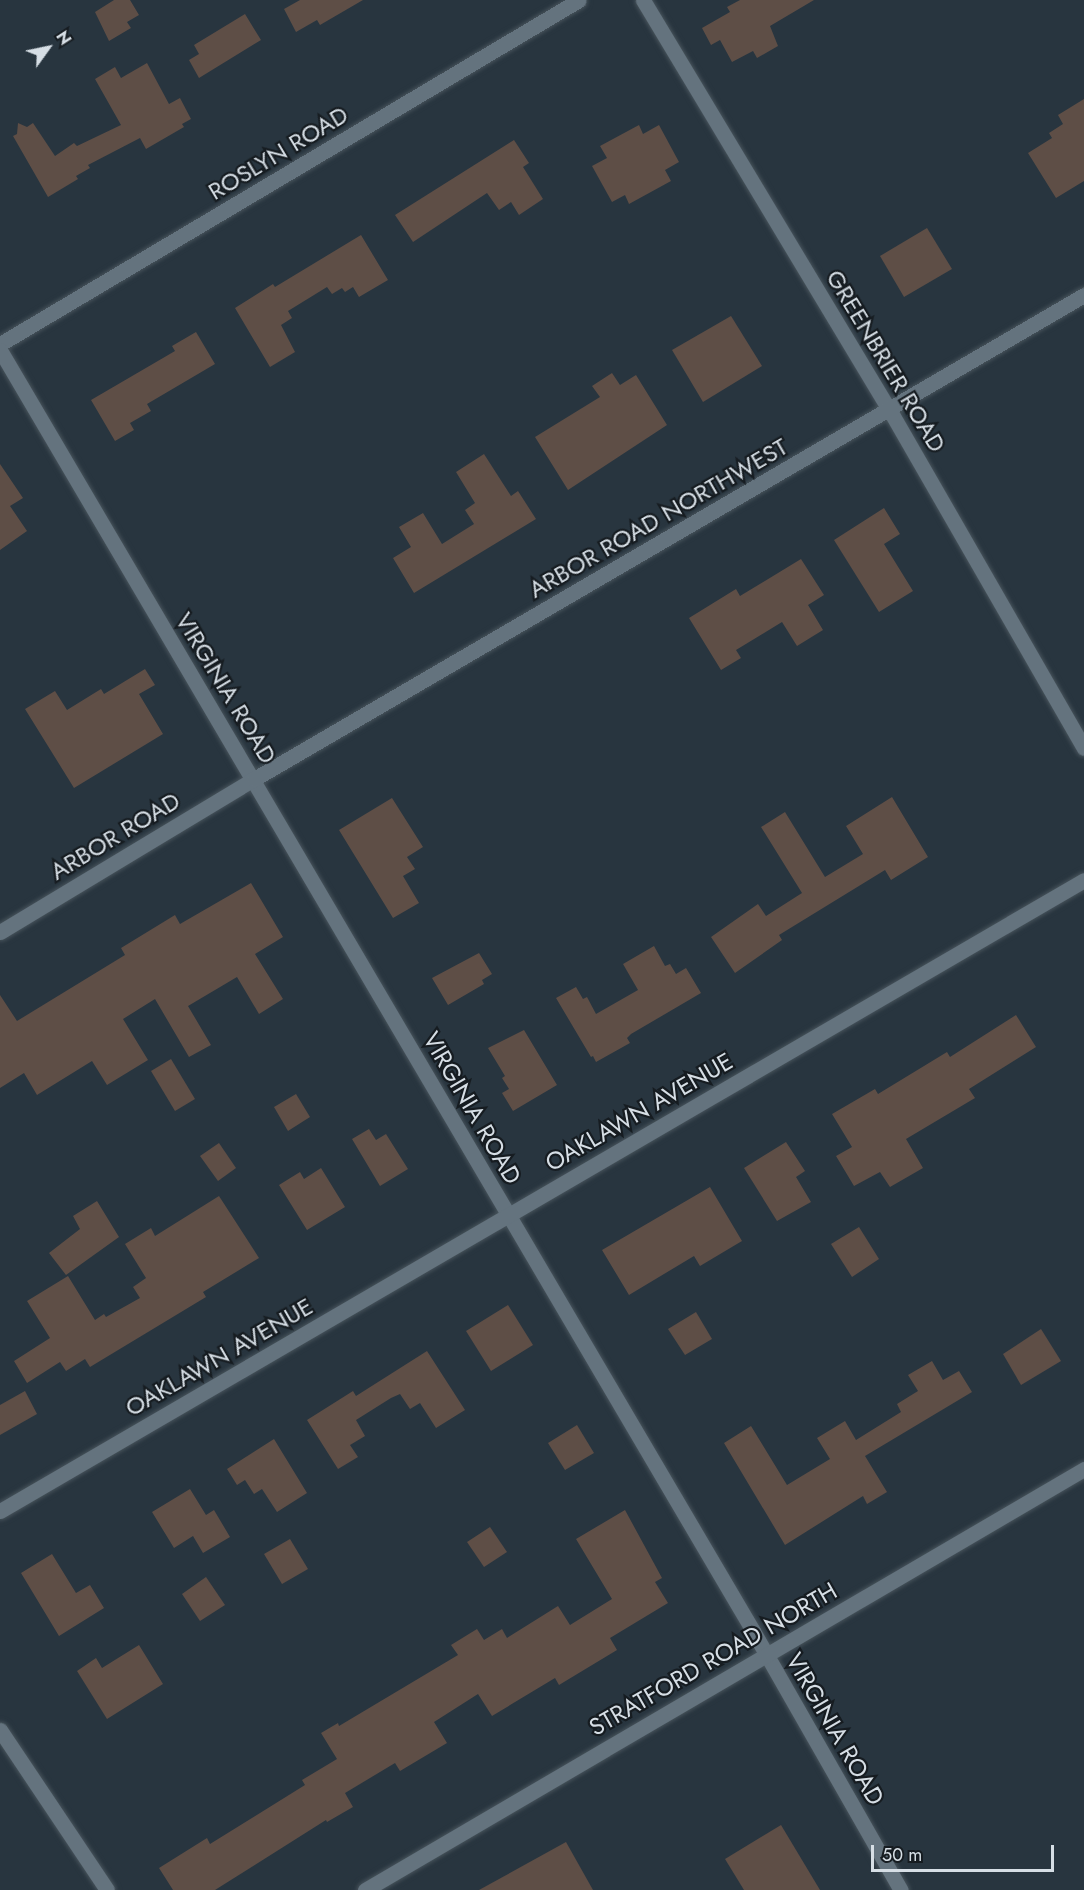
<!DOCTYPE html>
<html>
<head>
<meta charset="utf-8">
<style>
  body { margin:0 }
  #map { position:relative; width:1084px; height:1890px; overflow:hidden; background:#28353f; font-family:Jost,sans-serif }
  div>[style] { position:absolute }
  .building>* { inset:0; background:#5e4e46 }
  .roads { filter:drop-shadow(0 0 2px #47535b) drop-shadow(0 0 2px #47535b) }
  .minor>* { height:15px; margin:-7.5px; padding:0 7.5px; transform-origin:7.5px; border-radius:7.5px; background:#64737e }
  .tertiary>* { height:15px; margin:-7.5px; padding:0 7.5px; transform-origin:7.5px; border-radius:7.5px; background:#64737e }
  .secondary>* { height:15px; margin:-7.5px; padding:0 7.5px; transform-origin:7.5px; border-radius:7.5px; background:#64737e }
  span { translate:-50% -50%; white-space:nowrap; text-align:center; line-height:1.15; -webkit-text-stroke:4.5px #161c21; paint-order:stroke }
  .street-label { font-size:24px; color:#d6dee5 }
  .north { position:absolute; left:18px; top:18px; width:60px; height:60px; -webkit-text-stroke:4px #161c21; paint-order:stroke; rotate:57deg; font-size:16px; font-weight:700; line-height:24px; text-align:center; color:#d6dee5 }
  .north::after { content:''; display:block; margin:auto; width:21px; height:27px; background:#d6dee5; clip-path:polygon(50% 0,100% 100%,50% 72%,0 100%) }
  .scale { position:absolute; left:871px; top:1845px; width:183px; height:27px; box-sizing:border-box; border:3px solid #d6dee5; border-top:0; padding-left:8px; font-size:18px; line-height:21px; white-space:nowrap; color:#d6dee5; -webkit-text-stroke:4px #161c21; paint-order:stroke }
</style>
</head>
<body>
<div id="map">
  <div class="building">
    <i style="clip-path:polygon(114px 0,130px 0,139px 15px,127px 22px,131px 28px,109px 41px,95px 12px)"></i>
    <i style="clip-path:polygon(300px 0,363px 0,320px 25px,317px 20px,296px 32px,284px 9px)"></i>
    <i style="clip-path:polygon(740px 0,814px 0,770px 26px,778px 46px,757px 58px,753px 51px,732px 62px,720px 40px,711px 45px,702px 28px,730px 12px,727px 7px)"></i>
    <i style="clip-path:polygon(245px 14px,261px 40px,199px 78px,189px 60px,199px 54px,194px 45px)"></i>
    <i style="clip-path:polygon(147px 63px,169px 104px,180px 98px,191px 119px,182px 124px,184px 127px,146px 149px,140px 138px,88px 165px,90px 168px,76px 176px,78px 179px,48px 197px,13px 136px,17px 134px,18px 123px,27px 127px,33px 123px,55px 156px,74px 143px,77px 146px,121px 125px,95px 79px,115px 67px,121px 78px)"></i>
    <i style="clip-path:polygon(1084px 99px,1084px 181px,1056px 198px,1028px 153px,1052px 138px,1049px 133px,1063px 124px,1058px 115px)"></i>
    <i style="clip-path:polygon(639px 125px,643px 134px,659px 125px,679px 162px,665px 170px,671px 181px,629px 204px,625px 195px,612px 202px,592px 166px,607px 158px,600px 146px)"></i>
    <i style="clip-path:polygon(514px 140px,529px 163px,523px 167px,543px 199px,519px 215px,511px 202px,499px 210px,487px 193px,413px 242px,395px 215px)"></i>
    <i style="clip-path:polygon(927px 228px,952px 269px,904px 297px,880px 256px)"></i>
    <i style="clip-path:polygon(361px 235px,388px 280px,359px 297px,353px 287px,345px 292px,342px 288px,332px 294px,327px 287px,288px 311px,292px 318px,281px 325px,295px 352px,270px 367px,235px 308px,273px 284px,275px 287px)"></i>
    <i style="clip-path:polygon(731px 316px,762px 366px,703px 402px,672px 350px)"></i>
    <i style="clip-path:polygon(196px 332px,215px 364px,147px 404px,151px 411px,130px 423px,134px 430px,115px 441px,91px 400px,175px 351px,172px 346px)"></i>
    <i style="clip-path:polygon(612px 373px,620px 385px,636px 375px,667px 425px,568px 490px,535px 437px,600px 397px,592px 386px)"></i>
    <i style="clip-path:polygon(484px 454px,511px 496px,518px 491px,536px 519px,414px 593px,393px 558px,411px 547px,399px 527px,423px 513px,442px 544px,474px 524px,465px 510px,475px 503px,456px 472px)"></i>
    <i style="clip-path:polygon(0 464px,23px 498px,10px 506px,27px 531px,0 550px)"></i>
    <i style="clip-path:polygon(884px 508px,900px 534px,884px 544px,913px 591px,879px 612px,834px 540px)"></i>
    <i style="clip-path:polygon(801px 559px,824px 595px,808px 605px,823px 630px,797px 646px,782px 622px,736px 650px,741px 658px,721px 670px,689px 618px,736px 589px,740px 596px)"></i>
    <i style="clip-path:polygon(145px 669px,155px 685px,139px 694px,163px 734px,74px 788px,25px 709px,55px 691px,67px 710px,101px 689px,104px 694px)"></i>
    <i style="clip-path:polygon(892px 797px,928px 857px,891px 880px,885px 870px,779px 935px,782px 940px,735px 973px,711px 937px,758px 904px,766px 916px,802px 893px,761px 827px,785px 812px,825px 877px,863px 854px,846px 826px)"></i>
    <i style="clip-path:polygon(392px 798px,423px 847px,407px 857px,415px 869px,403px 876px,419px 903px,393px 918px,339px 830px)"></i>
    <i style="clip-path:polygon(251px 883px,283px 937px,255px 954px,283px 999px,259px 1014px,237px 977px,188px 1006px,211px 1045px,189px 1057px,155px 999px,123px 1019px,148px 1060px,107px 1085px,92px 1061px,37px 1095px,24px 1073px,0 1088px,0 995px,17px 1021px,125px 955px,121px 948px,175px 915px,180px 924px)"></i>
    <i style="clip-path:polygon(654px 946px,665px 966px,670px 964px,676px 974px,686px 968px,701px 993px,631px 1034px,627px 1038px,630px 1043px,596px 1062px,593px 1056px,591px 1057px,556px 998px,576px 987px,583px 999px,587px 997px,596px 1014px,638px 990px,623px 964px)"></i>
    <i style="clip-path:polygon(479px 953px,492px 974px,482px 980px,484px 984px,448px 1005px,432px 978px)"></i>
    <i style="clip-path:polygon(1016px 1015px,1036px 1047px,969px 1089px,975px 1098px,906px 1139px,923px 1168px,890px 1187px,880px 1172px,854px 1186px,836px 1156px,852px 1147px,832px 1114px,875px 1089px,878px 1094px,947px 1052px,950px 1057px)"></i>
    <i style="clip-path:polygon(524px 1030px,557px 1085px,513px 1111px,502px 1093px,509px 1089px,502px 1078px,505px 1076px,488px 1048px)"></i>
    <i style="clip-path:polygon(171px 1059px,195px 1099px,175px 1111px,151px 1071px)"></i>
    <i style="clip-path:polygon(296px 1094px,310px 1117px,288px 1131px,274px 1107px)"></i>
    <i style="clip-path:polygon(369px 1129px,376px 1140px,386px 1134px,408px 1169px,380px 1186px,352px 1139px)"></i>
    <i style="clip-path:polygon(786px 1142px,805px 1171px,796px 1177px,811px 1202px,777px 1221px,744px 1168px)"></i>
    <i style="clip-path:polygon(219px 1143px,236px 1168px,218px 1181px,200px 1156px)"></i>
    <i style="clip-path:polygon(321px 1168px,345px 1207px,307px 1230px,279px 1185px,300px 1172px,304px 1179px)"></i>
    <i style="clip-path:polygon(710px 1187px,742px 1241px,700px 1266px,694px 1256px,629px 1295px,602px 1250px)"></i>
    <i style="clip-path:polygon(219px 1196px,259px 1258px,203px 1292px,206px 1297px,90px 1367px,85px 1359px,66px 1371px,60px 1362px,27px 1383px,14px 1361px,50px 1338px,27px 1301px,68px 1276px,95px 1320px,104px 1314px,106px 1317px,140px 1298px,133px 1287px,146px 1278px,125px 1244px,151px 1228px,155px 1236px)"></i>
    <i style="clip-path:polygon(97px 1201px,119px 1237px,66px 1275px,49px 1253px,80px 1229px,73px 1216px)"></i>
    <i style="clip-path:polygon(859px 1227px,879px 1259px,852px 1277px,831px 1244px)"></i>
    <i style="clip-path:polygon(508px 1305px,533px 1345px,491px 1371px,466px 1331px)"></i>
    <i style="clip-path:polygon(696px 1312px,712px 1339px,685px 1355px,668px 1329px)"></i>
    <i style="clip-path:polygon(1041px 1329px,1061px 1361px,1021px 1385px,1003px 1354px)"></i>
    <i style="clip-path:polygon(427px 1351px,465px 1410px,436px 1428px,420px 1403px,410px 1409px,400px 1394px,391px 1398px,356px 1420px,365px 1436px,350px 1445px,358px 1457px,338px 1469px,307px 1420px,353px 1391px,356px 1396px)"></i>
    <i style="clip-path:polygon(932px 1361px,943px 1380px,959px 1371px,972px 1392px,865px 1456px,887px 1492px,867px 1504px,863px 1496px,785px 1545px,724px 1443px,751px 1426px,787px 1485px,830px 1459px,817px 1438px,845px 1421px,856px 1440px,901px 1412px,897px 1404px,918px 1391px,908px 1375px)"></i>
    <i style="clip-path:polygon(25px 1391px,37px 1414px,0 1435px,0 1405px)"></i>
    <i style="clip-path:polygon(577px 1425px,594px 1453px,565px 1470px,548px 1443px)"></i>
    <i style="clip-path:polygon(274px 1439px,307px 1493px,277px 1512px,262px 1489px,254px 1494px,245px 1480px,237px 1485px,227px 1469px)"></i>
    <i style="clip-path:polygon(190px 1489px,206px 1515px,214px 1510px,230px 1537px,203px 1553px,193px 1536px,174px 1548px,152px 1512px)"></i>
    <i style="clip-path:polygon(625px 1510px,662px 1578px,655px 1582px,668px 1603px,610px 1638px,617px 1650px,559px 1685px,555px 1678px,492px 1716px,478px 1694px,434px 1722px,447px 1743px,400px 1771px,395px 1763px,345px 1793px,353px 1807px,327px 1822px,326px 1820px,215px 1890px,173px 1890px,159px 1868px,207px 1838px,210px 1844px,305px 1785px,302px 1780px,337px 1759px,321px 1733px,338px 1723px,339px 1726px,458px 1655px,451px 1645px,477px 1629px,484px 1640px,502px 1629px,507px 1638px,558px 1606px,570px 1625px,612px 1599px,576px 1539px)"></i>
    <i style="clip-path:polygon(490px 1527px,507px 1552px,484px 1567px,467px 1542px)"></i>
    <i style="clip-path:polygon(290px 1539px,308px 1569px,282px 1584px,264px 1554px)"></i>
    <i style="clip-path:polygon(52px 1554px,76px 1593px,90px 1585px,104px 1608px,59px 1636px,21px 1573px)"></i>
    <i style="clip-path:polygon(206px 1577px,225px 1605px,200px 1621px,182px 1594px)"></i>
    <i style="clip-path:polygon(139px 1645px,163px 1684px,107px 1719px,77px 1671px,96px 1658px,102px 1668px)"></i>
    <i style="clip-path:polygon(781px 1825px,820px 1890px,744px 1890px,725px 1859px)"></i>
    <i style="clip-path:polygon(566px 1842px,593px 1890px,479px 1890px)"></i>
  </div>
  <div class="roads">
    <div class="minor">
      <i style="left:643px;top:0;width:477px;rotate:59deg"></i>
      <i style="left:889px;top:409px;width:391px;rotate:60.1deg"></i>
      <i style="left:0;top:344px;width:673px;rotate:-30.72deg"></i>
      <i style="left:0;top:350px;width:1486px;rotate:59.55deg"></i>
      <i style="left:753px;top:1631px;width:298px;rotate:60.3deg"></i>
      <i style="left:0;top:932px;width:297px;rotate:-31.1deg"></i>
      <i style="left:254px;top:779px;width:961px;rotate:-30.25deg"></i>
      <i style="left:0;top:1511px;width:1254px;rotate:-30.2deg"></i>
    </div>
    <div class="tertiary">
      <i style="left:0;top:1730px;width:192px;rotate:56.2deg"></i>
    </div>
    <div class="secondary">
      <i style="left:365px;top:1890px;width:833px;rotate:-30.35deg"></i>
    </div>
  </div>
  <div class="street-label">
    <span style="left:278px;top:153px;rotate:-31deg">ROSLYN ROAD</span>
    <span style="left:886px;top:361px;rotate:59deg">GREENBRIER ROAD</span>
    <span style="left:658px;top:518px;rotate:-30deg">ARBOR ROAD NORTHWEST</span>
    <span style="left:226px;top:688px;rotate:59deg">VIRGINIA ROAD</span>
    <span style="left:115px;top:836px;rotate:-31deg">ARBOR ROAD</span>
    <span style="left:472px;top:1108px;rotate:60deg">VIRGINIA ROAD</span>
    <span style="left:639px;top:1112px;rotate:-30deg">OAKLAWN AVENUE</span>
    <span style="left:219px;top:1357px;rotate:-30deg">OAKLAWN AVENUE</span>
    <span style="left:713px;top:1659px;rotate:-30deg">STRATFORD ROAD NORTH</span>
    <span style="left:835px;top:1729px;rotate:60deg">VIRGINIA ROAD</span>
  </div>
  <div class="north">N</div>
  <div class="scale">50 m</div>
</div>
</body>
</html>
